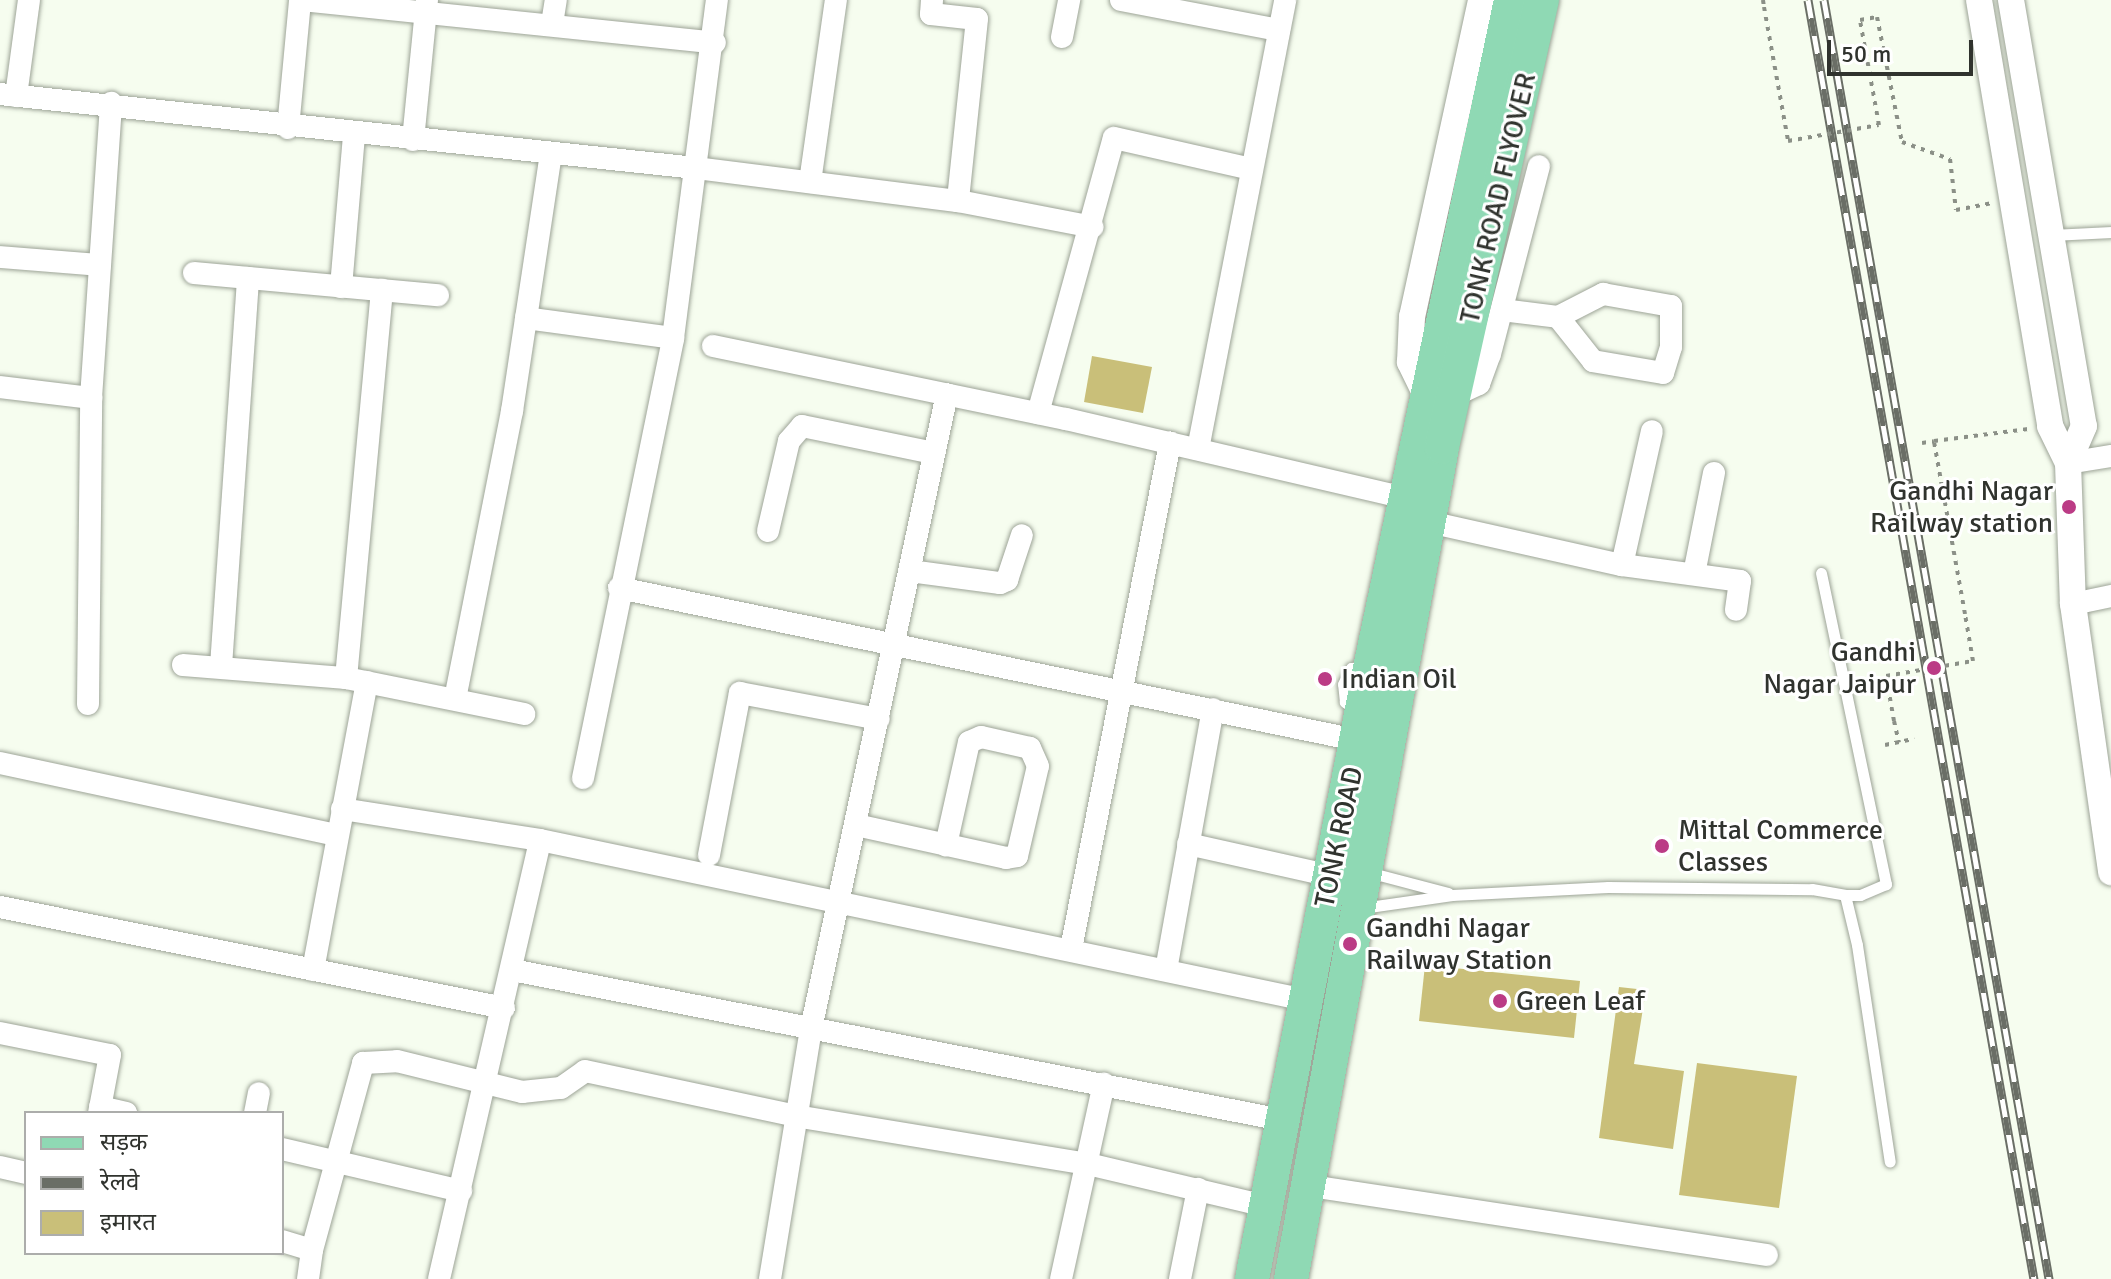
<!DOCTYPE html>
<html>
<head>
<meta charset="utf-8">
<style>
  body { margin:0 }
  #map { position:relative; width:2111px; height:1279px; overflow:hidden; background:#f6fdef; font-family:Signika,"Noto Sans Devanagari",sans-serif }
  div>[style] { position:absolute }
  .building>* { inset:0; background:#c9bf79 }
  .path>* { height:4px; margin-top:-2px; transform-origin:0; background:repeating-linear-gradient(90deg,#8b9087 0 4px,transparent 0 10px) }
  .roads { filter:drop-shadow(0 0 2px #9da497) drop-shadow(0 0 2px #9da497) }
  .service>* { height:11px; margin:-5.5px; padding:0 5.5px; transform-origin:5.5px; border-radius:5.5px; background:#fff }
  .minor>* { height:22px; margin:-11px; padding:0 11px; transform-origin:11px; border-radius:11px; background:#fff }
  .tertiary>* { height:26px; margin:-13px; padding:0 13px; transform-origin:13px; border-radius:13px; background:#fff }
  .primary>* { height:34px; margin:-17px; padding:0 17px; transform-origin:17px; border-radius:17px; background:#8fd9b4 }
  .rail>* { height:9px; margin-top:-4.5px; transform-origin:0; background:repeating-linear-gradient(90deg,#fff 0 18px,#6a6e66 0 36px); box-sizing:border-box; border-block:2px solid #6a6e66 }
  .path-bridge>* { height:4px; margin-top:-2px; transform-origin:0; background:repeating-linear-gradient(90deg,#8b9087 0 4px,transparent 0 10px) }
  .dots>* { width:22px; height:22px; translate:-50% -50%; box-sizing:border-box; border:4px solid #fff; border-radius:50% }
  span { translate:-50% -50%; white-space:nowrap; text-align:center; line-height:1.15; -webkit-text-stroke:6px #fff; paint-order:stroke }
  .street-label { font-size:28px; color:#30332e }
  .poi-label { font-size:28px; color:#30332e }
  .right { translate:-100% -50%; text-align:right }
  .left { translate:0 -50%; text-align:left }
  .legend { position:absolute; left:24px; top:1111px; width:260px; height:144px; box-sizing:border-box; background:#fff; border:2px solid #acadab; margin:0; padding:10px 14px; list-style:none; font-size:24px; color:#30332e }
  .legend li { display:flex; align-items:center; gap:16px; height:40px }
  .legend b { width:40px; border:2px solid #acadab }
  .scale { position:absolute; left:1827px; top:40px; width:146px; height:36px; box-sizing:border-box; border:4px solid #30332e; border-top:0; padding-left:10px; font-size:24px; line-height:28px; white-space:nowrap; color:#30332e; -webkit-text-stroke:6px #fff; paint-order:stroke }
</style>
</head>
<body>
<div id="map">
  <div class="building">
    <i style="clip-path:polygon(1092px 356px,1152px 367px,1143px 413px,1084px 402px)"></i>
    <i style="clip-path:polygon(1425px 965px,1580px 981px,1574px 1038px,1419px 1021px)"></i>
    <i style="clip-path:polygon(1619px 987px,1646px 990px,1634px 1064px,1684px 1071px,1673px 1149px,1599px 1138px)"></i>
    <i style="clip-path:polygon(1697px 1063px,1797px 1076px,1779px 1208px,1679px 1195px)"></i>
  </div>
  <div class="path">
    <i style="left:1763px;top:0;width:7px;rotate:82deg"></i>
    <i style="left:1877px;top:17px;width:127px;rotate:78.7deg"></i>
    <i style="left:1902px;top:142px;width:51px;rotate:19.5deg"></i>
    <i style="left:1950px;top:159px;width:51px;rotate:83.3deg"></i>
    <i style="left:1956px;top:210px;width:37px;rotate:-11deg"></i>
    <i style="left:1922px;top:443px;width:12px;rotate:-9deg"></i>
    <i style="left:1965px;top:614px;width:176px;rotate:-100.2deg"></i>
    <i style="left:1934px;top:441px;width:95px;rotate:-7.3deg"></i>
    <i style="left:1894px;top:721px;width:22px;rotate:77deg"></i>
    <i style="left:1885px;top:745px;width:30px;rotate:-12deg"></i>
  </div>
  <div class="roads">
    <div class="service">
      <i style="left:2052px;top:235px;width:59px;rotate:-2.9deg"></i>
      <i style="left:1821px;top:573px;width:318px;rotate:78.2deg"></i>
      <i style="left:1886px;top:884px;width:28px;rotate:157deg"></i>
      <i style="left:1860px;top:895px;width:15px;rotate:180deg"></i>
      <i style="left:1356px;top:710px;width:14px;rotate:-144deg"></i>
      <i style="left:1345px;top:702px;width:18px;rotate:-96deg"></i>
      <i style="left:1343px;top:684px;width:18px;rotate:-63deg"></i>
      <i style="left:1351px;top:668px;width:16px;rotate:-4deg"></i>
      <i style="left:1368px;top:872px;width:83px;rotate:14.7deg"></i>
      <i style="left:1362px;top:908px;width:91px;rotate:-8.2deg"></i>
      <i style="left:1452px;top:895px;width:156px;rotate:-2.9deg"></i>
      <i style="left:1608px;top:887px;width:204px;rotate:0.6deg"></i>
      <i style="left:1812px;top:889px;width:34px;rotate:10deg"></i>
      <i style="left:1845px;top:895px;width:51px;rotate:76.5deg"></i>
      <i style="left:1857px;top:945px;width:219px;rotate:81.4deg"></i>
    </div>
    <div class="minor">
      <i style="left:302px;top:0;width:415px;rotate:5.9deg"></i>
      <i style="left:932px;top:0;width:14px;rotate:94deg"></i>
      <i style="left:931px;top:14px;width:46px;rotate:6.2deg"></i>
      <i style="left:977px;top:19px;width:183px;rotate:96deg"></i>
      <i style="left:1121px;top:0;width:161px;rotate:10.8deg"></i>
      <i style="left:552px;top:24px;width:24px;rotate:-81deg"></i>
      <i style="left:1062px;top:37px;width:38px;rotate:-79deg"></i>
      <i style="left:0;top:94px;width:700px;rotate:6.07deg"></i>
      <i style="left:696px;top:168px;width:264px;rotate:7.2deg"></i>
      <i style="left:958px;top:201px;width:137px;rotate:10.9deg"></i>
      <i style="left:16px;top:96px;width:97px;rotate:-82.3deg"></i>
      <i style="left:288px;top:128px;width:129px;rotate:-84.6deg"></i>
      <i style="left:413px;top:140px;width:141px;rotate:-84.3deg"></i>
      <i style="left:810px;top:182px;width:184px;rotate:-81.9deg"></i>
      <i style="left:0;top:257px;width:100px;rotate:4.6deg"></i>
      <i style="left:194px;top:273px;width:245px;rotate:5.2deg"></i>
      <i style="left:341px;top:287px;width:154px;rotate:-85.1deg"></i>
      <i style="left:1502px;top:310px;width:56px;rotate:7.1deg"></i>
      <i style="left:1558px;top:317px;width:51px;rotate:-27.1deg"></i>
      <i style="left:1603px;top:294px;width:69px;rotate:10deg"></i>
      <i style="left:1671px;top:306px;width:41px;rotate:90deg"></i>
      <i style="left:1671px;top:347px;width:27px;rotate:107deg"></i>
      <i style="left:1663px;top:373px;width:71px;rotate:-170.3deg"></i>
      <i style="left:1593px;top:361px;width:56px;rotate:-128.5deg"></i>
      <i style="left:526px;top:318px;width:148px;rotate:7.7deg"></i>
      <i style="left:713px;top:346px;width:360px;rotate:11.7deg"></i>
      <i style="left:1066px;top:419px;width:349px;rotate:13.1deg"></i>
      <i style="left:0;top:387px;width:92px;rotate:6.9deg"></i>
      <i style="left:1453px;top:396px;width:29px;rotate:-25deg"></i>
      <i style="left:1479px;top:384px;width:32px;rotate:-70deg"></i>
      <i style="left:1490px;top:354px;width:194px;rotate:-75.4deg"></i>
      <i style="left:1038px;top:413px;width:285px;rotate:-74.6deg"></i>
      <i style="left:1114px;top:138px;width:141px;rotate:12.7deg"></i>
      <i style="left:1198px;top:449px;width:457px;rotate:-79deg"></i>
      <i style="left:2068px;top:463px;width:44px;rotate:-9.2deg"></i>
      <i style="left:1429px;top:522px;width:198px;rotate:12.6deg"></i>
      <i style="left:1622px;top:565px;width:119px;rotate:7.7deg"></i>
      <i style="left:1740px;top:581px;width:29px;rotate:98deg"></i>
      <i style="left:768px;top:531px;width:92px;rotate:-76.9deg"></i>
      <i style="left:789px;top:441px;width:20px;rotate:-49deg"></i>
      <i style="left:802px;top:426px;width:135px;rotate:11.6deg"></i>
      <i style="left:1622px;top:565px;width:137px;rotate:-77.4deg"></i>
      <i style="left:910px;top:571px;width:91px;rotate:7.6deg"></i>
      <i style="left:1000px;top:583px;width:8px;rotate:-23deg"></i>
      <i style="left:1007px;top:580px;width:47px;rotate:-71.6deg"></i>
      <i style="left:1694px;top:574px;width:103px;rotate:-78.8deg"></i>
      <i style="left:619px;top:588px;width:763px;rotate:11.65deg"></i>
      <i style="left:2073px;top:604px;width:39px;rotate:-12deg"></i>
      <i style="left:183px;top:665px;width:164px;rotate:4.6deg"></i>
      <i style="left:346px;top:678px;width:182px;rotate:11.4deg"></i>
      <i style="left:221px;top:666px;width:389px;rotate:-86deg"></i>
      <i style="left:346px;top:678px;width:390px;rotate:-84.7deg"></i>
      <i style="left:455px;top:699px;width:294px;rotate:-78.8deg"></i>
      <i style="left:512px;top:411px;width:260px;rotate:-81.4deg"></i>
      <i style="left:88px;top:704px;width:306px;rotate:-89.4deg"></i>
      <i style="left:91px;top:398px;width:296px;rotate:-86.1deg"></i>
      <i style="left:0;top:763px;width:345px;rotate:12.1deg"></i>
      <i style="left:583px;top:778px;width:449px;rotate:-78.4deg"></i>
      <i style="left:673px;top:338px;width:341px;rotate:-82.6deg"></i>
      <i style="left:342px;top:809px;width:200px;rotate:8.9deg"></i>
      <i style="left:540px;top:840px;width:782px;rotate:11.81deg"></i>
      <i style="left:856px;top:825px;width:154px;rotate:12.4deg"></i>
      <i style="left:1006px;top:858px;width:11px;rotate:-10deg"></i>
      <i style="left:1017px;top:856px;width:92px;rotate:-76.9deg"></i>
      <i style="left:1038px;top:766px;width:20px;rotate:-114deg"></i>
      <i style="left:1030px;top:748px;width:50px;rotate:-167.3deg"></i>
      <i style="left:981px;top:737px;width:13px;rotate:157deg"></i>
      <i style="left:969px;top:742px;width:106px;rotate:102.6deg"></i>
      <i style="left:1188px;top:844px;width:147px;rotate:12.6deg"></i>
      <i style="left:709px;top:855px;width:165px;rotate:-79.2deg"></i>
      <i style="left:740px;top:693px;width:141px;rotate:10.6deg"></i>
      <i style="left:0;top:907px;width:514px;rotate:11.33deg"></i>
      <i style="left:1071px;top:949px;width:516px;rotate:-78.93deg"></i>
      <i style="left:313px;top:970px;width:293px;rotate:-79.4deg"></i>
      <i style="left:512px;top:970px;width:784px;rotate:11.02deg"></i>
      <i style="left:1166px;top:970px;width:265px;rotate:-79.8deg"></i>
      <i style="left:0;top:1033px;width:112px;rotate:11.3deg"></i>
      <i style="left:110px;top:1055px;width:59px;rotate:100.7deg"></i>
      <i style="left:100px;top:1107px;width:27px;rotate:13deg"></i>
      <i style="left:255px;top:1113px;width:20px;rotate:-79deg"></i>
      <i style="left:282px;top:1149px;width:184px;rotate:13.2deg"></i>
      <i style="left:0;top:1167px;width:27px;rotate:13deg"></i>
      <i style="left:1311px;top:1186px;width:461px;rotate:8.6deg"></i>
      <i style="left:282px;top:1241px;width:31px;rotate:17deg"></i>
      <i style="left:312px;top:1250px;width:194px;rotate:-74.7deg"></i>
      <i style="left:363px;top:1063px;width:34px;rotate:-3deg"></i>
      <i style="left:397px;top:1061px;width:129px;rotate:13.9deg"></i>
      <i style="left:522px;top:1092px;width:39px;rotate:-6deg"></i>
      <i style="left:561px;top:1088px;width:29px;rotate:-35deg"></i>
      <i style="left:585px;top:1071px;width:221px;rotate:12deg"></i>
      <i style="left:801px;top:1117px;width:291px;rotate:9.3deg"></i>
      <i style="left:1088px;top:1164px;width:183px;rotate:13.3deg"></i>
      <i style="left:308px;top:1279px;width:29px;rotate:-82deg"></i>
      <i style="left:439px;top:1279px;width:450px;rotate:-77deg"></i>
      <i style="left:770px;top:1279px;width:253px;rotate:-80.7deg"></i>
      <i style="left:811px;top:1029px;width:649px;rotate:-77.91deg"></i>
      <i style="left:1061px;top:1279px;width:200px;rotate:-77.6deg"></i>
      <i style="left:1180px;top:1279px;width:92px;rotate:-78.7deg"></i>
    </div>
    <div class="tertiary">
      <i style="left:1979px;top:0;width:432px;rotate:80.5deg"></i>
      <i style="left:2050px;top:426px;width:41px;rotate:64.1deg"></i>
      <i style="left:2068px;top:463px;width:141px;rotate:88deg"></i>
      <i style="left:2073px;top:604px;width:271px;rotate:81.9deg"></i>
      <i style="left:2011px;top:0;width:432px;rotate:80.3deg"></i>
      <i style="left:2084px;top:426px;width:40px;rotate:113.4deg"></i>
      <i style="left:1426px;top:395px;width:37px;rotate:-116deg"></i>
      <i style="left:1410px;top:362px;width:45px;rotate:-87.5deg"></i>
      <i style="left:1412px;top:317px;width:324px;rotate:-77.7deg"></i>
    </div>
    <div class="primary">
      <i style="left:1252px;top:1279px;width:622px;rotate:-79.07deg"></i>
      <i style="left:1370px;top:668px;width:683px;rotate:-78.08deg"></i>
      <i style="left:1291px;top:1279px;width:846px;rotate:-79.71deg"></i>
      <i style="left:1442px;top:447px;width:458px;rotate:-77.4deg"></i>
    </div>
  </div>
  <div class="rail">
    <i style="left:1808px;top:0;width:1299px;rotate:79.98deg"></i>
    <i style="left:1824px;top:0;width:1299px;rotate:80.02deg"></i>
  </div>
  <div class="path-bridge">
    <i style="left:1764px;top:7px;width:136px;rotate:79.8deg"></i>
    <i style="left:1788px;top:141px;width:92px;rotate:-10deg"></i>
    <i style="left:1879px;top:125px;width:107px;rotate:-100.3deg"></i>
    <i style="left:1860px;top:20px;width:17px;rotate:-10deg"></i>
    <i style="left:1894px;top:721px;width:46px;rotate:-100.1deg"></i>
    <i style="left:1886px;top:676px;width:88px;rotate:-9.8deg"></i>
    <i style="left:1973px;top:661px;width:48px;rotate:-99.7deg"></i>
  </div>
  <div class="dots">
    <i style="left:2069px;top:507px;background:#bb3b85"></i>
    <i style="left:1934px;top:668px;background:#bb3b85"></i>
    <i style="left:1325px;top:679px;background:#bb3b85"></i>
    <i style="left:1662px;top:846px;background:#bb3b85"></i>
    <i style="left:1350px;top:944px;background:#bb3b85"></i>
    <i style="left:1500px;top:1001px;background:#bb3b85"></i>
  </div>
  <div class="street-label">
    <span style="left:1498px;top:198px;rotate:-77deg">TONK ROAD FLYOVER</span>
    <span style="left:1339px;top:837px;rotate:-78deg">TONK ROAD</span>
  </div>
  <div class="poi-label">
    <span class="right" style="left:2053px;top:507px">Gandhi Nagar<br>Railway station</span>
    <span class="right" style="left:1916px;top:668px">Gandhi<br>Nagar Jaipur</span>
    <span class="left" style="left:1341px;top:679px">Indian Oil</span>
    <span class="left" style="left:1678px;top:846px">Mittal Commerce<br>Classes</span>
    <span class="left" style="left:1366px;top:944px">Gandhi Nagar<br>Railway Station</span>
    <span class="left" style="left:1516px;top:1001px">Green Leaf</span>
  </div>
  <ul class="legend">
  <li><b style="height:10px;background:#8fd9b4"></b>सड़क</li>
  <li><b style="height:10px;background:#6a6e66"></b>रेलवे</li>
  <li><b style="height:22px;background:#c9bf79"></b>इमारत</li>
  </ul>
  <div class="scale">50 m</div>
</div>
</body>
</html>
